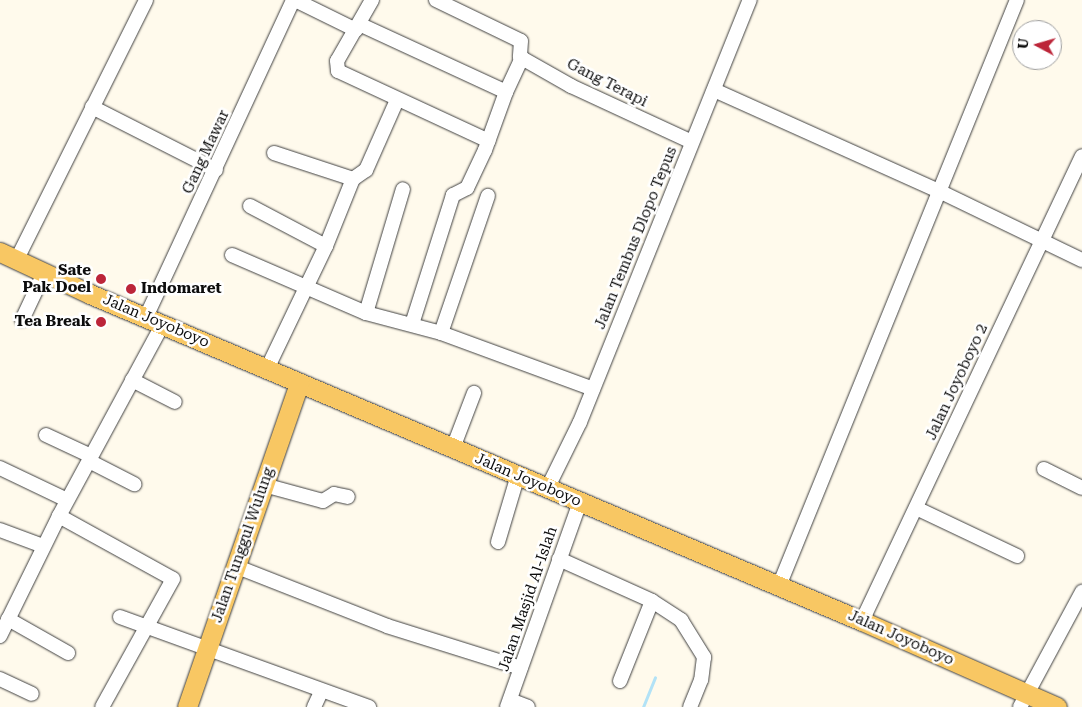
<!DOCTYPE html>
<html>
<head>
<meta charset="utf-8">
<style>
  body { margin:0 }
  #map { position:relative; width:1082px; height:707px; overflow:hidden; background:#fffaec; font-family:"Roboto Serif",serif }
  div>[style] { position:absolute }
  .stream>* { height:3px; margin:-1.5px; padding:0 1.5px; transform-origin:1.5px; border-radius:1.5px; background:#b2e2f6 }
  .roads { filter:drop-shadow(0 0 1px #404040) drop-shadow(0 0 1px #404040) }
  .minor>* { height:14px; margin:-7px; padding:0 7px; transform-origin:7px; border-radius:7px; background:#fff }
  .major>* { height:19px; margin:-9.5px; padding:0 9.5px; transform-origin:9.5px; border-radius:9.5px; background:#f8c763 }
  .dots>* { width:14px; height:14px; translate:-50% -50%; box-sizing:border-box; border:2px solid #fff; border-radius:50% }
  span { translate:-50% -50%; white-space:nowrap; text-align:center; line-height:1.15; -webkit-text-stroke:5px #fff; paint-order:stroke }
  .street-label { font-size:15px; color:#0d0d0d }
  .poi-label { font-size:15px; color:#0d0d0d; font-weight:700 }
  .right { translate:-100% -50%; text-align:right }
  .left { translate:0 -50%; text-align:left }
  .north { position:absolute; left:1012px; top:20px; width:50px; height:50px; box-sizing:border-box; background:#fff; border:1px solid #9e9e9e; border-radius:50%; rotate:276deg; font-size:14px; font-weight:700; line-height:20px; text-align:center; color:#0d0d0d }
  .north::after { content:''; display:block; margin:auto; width:18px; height:22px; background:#bc2539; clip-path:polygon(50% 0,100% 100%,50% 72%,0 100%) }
</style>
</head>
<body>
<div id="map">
  <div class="stream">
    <i style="left:643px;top:707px;width:32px;rotate:-68deg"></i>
  </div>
  <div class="roads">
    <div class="minor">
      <i style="left:295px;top:0;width:68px;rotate:26.2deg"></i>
      <i style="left:372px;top:0;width:70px;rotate:119.8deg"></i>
      <i style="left:337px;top:61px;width:10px;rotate:84deg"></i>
      <i style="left:338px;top:71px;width:166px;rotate:24.9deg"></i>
      <i style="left:436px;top:0;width:94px;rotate:25.8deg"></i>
      <i style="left:521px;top:41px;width:16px;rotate:94deg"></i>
      <i style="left:520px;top:57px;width:59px;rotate:29.6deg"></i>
      <i style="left:571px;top:86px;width:133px;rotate:24.8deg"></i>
      <i style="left:359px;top:24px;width:162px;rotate:24.8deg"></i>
      <i style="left:506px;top:92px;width:62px;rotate:109.9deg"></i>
      <i style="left:485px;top:150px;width:42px;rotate:115.3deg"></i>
      <i style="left:467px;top:188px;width:16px;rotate:153deg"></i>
      <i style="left:453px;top:195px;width:135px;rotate:107.6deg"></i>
      <i style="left:714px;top:90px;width:247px;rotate:24.2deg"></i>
      <i style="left:939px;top:191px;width:159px;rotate:25.8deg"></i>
      <i style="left:506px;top:92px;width:38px;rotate:-65deg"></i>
      <i style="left:92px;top:107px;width:139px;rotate:26.9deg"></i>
      <i style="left:274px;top:153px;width:83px;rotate:18.2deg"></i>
      <i style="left:250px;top:206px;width:86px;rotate:27.8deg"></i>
      <i style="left:232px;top:255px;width:146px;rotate:23.4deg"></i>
      <i style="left:366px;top:313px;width:78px;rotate:14.9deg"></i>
      <i style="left:441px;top:333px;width:162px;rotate:20.2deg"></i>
      <i style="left:17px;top:259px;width:289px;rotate:-63.5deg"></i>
      <i style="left:366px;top:313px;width:129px;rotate:-73.4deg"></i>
      <i style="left:146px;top:317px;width:349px;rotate:-65.1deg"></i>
      <i style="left:22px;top:320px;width:52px;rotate:-64.9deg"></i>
      <i style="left:441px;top:333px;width:145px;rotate:-71.1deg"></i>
      <i style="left:267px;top:369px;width:136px;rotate:-64.4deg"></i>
      <i style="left:326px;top:246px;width:72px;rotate:-68.1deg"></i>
      <i style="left:353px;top:179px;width:16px;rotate:-35deg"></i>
      <i style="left:366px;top:170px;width:77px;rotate:-66.1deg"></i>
      <i style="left:132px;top:380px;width:48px;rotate:27.1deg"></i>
      <i style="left:46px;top:435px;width:50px;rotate:25deg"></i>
      <i style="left:453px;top:448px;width:59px;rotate:-69.1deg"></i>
      <i style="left:89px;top:461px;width:51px;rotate:27.1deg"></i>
      <i style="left:0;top:468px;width:74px;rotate:25.5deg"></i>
      <i style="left:1044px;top:469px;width:42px;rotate:26.6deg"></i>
      <i style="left:264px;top:485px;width:61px;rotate:15.2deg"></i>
      <i style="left:323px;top:501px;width:13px;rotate:-32deg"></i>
      <i style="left:334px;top:494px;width:14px;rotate:12deg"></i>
      <i style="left:548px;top:487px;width:72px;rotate:-63.8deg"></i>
      <i style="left:580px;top:422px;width:455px;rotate:-68.1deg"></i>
      <i style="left:916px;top:508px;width:112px;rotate:25.4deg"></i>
      <i style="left:59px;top:516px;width:130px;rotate:28.9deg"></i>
      <i style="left:173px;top:579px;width:146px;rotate:119deg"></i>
      <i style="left:0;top:530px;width:46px;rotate:20.4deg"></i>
      <i style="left:498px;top:542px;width:70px;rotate:-73.4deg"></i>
      <i style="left:559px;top:559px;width:102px;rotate:24.3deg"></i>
      <i style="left:652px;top:601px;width:35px;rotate:33deg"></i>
      <i style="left:681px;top:620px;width:44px;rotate:58.1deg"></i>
      <i style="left:704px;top:657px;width:23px;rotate:97deg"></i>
      <i style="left:701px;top:680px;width:29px;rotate:112deg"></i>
      <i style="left:235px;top:566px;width:163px;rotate:21.5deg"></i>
      <i style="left:387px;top:626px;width:140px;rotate:17.4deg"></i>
      <i style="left:779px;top:586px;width:632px;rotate:-67.9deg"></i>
      <i style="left:120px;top:617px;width:265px;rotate:19.9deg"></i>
      <i style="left:8px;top:619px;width:69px;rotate:29.5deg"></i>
      <i style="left:862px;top:621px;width:514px;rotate:-64.68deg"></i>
      <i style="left:0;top:636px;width:134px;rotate:-63.8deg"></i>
      <i style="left:59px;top:516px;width:218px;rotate:-61.6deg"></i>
      <i style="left:0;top:679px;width:35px;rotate:25deg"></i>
      <i style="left:620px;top:681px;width:86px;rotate:-68.2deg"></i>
      <i style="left:510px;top:700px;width:19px;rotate:21deg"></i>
      <i style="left:314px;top:707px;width:17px;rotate:-65deg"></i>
      <i style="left:507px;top:707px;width:218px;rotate:-70.4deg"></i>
      <i style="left:1020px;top:707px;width:131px;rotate:-61.7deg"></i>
    </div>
    <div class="major">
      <i style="left:0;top:252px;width:99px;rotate:25deg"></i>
      <i style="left:90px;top:294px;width:838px;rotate:22.96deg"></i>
      <i style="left:862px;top:621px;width:213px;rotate:23.8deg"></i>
      <i style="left:187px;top:707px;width:343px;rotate:-70.9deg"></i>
    </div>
  </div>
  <div class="dots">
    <i style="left:101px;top:279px;background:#bc2539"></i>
    <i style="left:131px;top:289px;background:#bc2539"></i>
    <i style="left:101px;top:322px;background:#bc2539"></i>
  </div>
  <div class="street-label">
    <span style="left:607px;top:83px;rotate:27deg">Gang Terapi</span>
    <span style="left:206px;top:152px;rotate:-65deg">Gang Mawar</span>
    <span style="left:636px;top:238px;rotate:-68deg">Jalan Tembus Dlopo Tepus</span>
    <span style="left:156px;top:321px;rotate:23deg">Jalan Joyoboyo</span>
    <span style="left:957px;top:382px;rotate:-65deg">Jalan Joyoboyo 2</span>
    <span style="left:528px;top:480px;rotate:23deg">Jalan Joyoboyo</span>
    <span style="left:243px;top:545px;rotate:-71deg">Jalan Tunggul Wulung</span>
    <span style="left:528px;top:599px;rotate:-71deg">Jalan Masjid Al-Islah</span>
    <span style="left:901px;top:638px;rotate:24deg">Jalan Joyoboyo</span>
  </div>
  <div class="poi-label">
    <span class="right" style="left:91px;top:279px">Sate<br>Pak Doel</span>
    <span class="left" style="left:141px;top:289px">Indomaret</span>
    <span class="right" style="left:91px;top:322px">Tea Break</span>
  </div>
  <div class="north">U</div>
</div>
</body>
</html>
